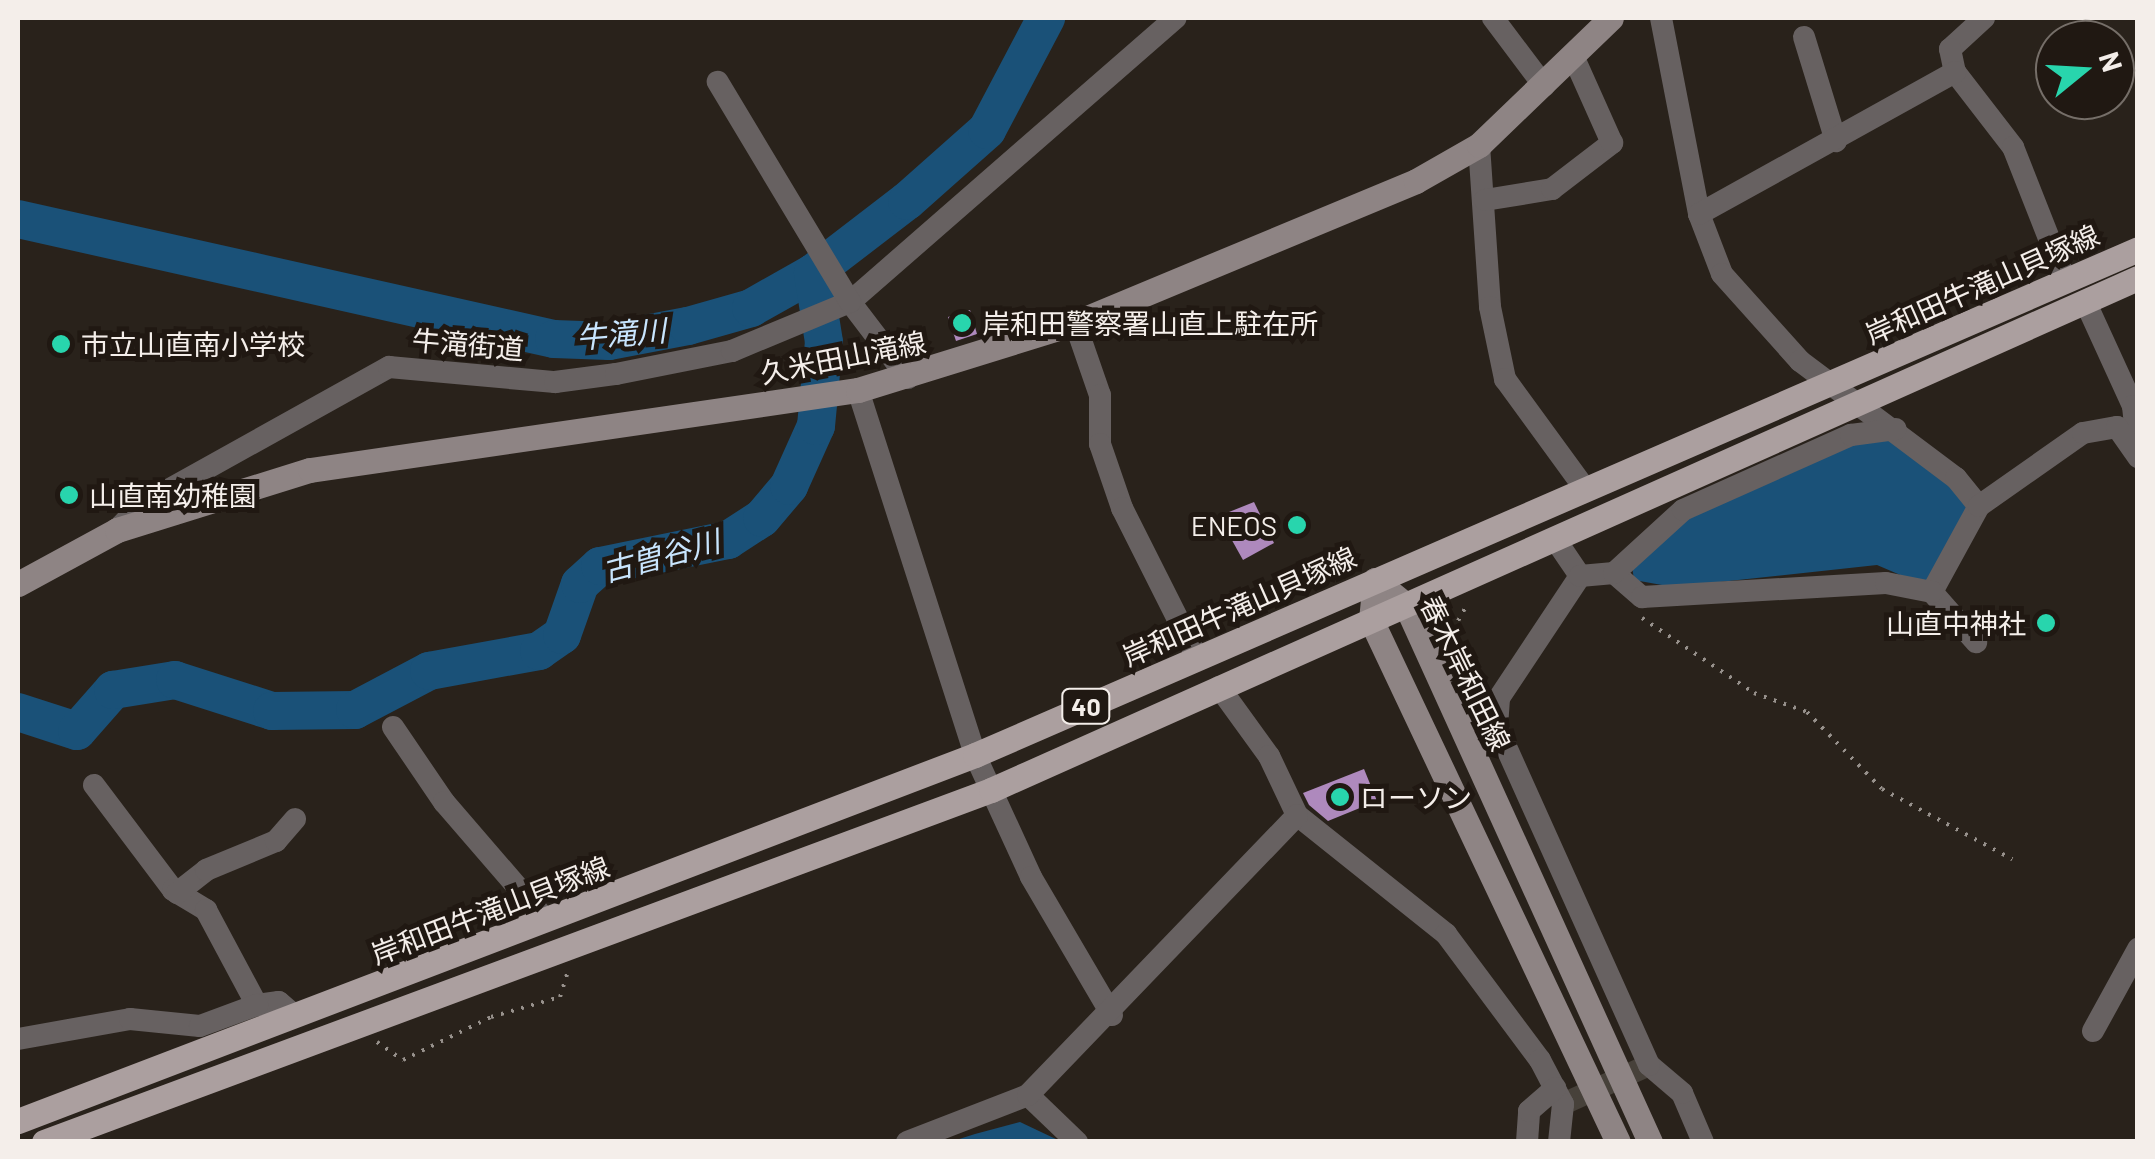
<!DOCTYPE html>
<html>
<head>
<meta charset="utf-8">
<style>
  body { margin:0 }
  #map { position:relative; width:2155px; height:1159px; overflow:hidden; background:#29221b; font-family:Barlow,"Noto Sans JP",sans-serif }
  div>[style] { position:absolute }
  .water>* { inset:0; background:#1a5178 }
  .river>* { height:38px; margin:-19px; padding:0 19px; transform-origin:19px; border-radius:19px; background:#1a5178 }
  .building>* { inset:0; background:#ae89bd }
  .street-tunnel>* { height:22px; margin-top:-11px; transform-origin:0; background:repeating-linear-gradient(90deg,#47413a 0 22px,transparent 0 33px) }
  .path>* { height:4px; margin-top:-2px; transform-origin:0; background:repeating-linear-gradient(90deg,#97918c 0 2.5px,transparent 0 10.5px) }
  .street>* { height:22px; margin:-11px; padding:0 11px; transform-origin:11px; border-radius:11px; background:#676161 }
  .secondary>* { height:25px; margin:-12.5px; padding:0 12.5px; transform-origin:12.5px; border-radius:12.5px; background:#8e8484 }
  .primary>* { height:25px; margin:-12.5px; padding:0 12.5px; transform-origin:12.5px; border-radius:12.5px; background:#ab9f9f }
  .dots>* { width:28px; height:28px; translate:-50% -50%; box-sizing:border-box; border:5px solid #201812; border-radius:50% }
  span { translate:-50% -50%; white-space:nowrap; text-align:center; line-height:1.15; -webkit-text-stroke:10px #201812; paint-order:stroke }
  .shield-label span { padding:2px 8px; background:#201812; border:2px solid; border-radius:8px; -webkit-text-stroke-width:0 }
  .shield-label { font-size:25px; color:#f4eeea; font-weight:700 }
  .street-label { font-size:28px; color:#f4eeea }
  .poi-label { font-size:28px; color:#f4eeea }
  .left { translate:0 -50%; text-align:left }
  .right { translate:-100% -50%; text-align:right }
  .water-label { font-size:30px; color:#c8e5fe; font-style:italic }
  .frame { position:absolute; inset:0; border:20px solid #f4eeea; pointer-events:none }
  .north { position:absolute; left:2035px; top:20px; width:100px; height:100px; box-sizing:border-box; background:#201812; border:2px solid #756e68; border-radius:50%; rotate:72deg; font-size:28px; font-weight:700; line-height:40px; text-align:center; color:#f4eeea }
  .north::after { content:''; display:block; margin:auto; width:35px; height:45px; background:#28d5ad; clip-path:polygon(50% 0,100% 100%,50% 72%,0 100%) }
</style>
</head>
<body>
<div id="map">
  <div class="water">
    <i style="clip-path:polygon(1889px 440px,1944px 476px,1969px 508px,1926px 586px,1877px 565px,1673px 587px,1634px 580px,1632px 566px,1675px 524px,1846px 445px)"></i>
    <i style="clip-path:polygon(1020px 1122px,1060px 1141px,953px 1141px,975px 1134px)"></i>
  </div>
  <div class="river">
    <i style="left:18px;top:219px;width:549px;rotate:12.62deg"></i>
    <i style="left:554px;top:339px;width:55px;rotate:2.1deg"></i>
    <i style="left:609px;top:341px;width:80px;rotate:-10.8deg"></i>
    <i style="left:688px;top:326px;width:66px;rotate:-15.9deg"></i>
    <i style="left:751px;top:308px;width:71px;rotate:-29.4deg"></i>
    <i style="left:813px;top:273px;width:118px;rotate:-37.5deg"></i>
    <i style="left:907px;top:201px;width:107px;rotate:-41.6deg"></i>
    <i style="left:987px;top:130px;width:127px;rotate:-62.2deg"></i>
    <i style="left:18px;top:712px;width:62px;rotate:17.9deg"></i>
    <i style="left:77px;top:731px;width:55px;rotate:-48.7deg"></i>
    <i style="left:113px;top:690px;width:63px;rotate:-9.2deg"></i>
    <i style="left:175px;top:680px;width:102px;rotate:17.7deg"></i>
    <i style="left:272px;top:711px;width:83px;rotate:-0.7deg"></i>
    <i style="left:355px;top:710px;width:84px;rotate:-27.8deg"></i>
    <i style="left:429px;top:671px;width:112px;rotate:-10.3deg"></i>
    <i style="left:539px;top:651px;width:28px;rotate:-35deg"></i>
    <i style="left:562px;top:635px;width:54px;rotate:-70.6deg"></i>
    <i style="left:580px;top:584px;width:27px;rotate:-42deg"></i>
    <i style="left:600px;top:566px;width:131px;rotate:-11.5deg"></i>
    <i style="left:728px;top:540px;width:40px;rotate:-32.9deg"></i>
    <i style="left:762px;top:518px;width:42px;rotate:-49.8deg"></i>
    <i style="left:789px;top:486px;width:66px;rotate:-65.8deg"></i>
    <i style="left:816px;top:426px;width:84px;rotate:-84.6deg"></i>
    <i style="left:824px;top:342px;width:70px;rotate:-99.1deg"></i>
  </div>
  <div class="building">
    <i style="clip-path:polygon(970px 310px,977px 334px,956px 341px,948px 317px)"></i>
    <i style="clip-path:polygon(1254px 502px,1274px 543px,1243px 560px,1229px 535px,1229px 512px)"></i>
    <i style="clip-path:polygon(1364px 769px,1377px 801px,1328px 821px,1309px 805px,1303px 793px)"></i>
  </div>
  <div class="street-tunnel">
    <i style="left:1563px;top:1104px;width:94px;rotate:-24.4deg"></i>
  </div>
  <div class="path">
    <i style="left:1642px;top:618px;width:135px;rotate:33.8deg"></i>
    <i style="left:1754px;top:693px;width:56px;rotate:19.7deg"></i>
    <i style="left:1807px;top:712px;width:107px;rotate:45.8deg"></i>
    <i style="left:1882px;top:789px;width:148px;rotate:28.3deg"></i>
    <i style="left:1448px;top:639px;width:39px;rotate:-61deg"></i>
    <i style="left:377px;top:1042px;width:32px;rotate:35deg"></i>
    <i style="left:403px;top:1060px;width:98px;rotate:-26deg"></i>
    <i style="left:491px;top:1017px;width:72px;rotate:-16.2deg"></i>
    <i style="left:560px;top:997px;width:24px;rotate:-73deg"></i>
  </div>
  <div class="street">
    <i style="left:1493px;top:18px;width:85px;rotate:53.1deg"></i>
    <i style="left:1661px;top:18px;width:200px;rotate:79deg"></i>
    <i style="left:1699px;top:214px;width:64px;rotate:69deg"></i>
    <i style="left:1722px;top:274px;width:117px;rotate:48.1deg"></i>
    <i style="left:1800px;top:361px;width:195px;rotate:36.9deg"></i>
    <i style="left:1956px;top:478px;width:36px;rotate:51deg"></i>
    <i style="left:1979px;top:506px;width:98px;rotate:118.7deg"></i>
    <i style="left:1932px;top:592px;width:67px;rotate:48.7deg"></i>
    <i style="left:1984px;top:18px;width:46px;rotate:137.6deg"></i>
    <i style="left:1950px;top:49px;width:24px;rotate:78deg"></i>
    <i style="left:1955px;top:72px;width:95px;rotate:52.3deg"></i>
    <i style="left:2013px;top:147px;width:142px;rotate:68.5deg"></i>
    <i style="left:1804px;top:37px;width:109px;rotate:72.9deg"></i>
    <i style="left:1479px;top:145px;width:162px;rotate:86.1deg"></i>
    <i style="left:1490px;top:307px;width:74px;rotate:78.2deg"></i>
    <i style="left:1505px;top:379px;width:137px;rotate:53.9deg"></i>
    <i style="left:1485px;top:200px;width:68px;rotate:-9.3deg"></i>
    <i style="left:1552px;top:189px;width:76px;rotate:-37.5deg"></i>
    <i style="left:1612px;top:143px;width:95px;rotate:-114.1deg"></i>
    <i style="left:1699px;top:214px;width:293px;rotate:-29deg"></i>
    <i style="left:2085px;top:301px;width:115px;rotate:65.4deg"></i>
    <i style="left:2133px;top:406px;width:27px;rotate:84deg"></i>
    <i style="left:1075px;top:323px;width:76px;rotate:70.9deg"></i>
    <i style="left:1100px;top:395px;width:49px;rotate:90deg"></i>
    <i style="left:1100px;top:444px;width:68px;rotate:71deg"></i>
    <i style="left:1122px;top:508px;width:167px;rotate:63.3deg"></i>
    <i style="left:908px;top:378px;width:96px;rotate:-127.3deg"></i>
    <i style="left:850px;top:302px;width:432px;rotate:-41.1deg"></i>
    <i style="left:858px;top:390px;width:383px;rotate:72.2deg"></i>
    <i style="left:975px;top:755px;width:134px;rotate:65.3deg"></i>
    <i style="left:1031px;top:877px;width:160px;rotate:59.6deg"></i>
    <i style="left:1979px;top:506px;width:127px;rotate:-35.1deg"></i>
    <i style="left:2083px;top:433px;width:35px;rotate:-10deg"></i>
    <i style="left:2117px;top:427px;width:37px;rotate:55deg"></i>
    <i style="left:117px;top:530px;width:35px;rotate:-46deg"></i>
    <i style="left:141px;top:505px;width:284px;rotate:-29.1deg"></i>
    <i style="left:389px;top:367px;width:167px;rotate:5.2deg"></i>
    <i style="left:555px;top:382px;width:62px;rotate:-7.5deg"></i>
    <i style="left:616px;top:374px;width:118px;rotate:-11.2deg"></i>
    <i style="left:732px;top:351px;width:128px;rotate:-22.6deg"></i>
    <i style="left:850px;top:302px;width:257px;rotate:-121deg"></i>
    <i style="left:1557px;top:542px;width:41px;rotate:55.9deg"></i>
    <i style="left:1614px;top:573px;width:37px;rotate:41deg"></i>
    <i style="left:1642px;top:597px;width:244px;rotate:-3.3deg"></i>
    <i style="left:1886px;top:583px;width:47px;rotate:11.1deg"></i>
    <i style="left:1219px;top:687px;width:85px;rotate:54.1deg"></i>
    <i style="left:1269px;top:756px;width:65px;rotate:64.6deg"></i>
    <i style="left:1297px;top:815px;width:191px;rotate:38.6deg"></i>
    <i style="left:1446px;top:934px;width:157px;rotate:53.3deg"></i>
    <i style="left:1540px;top:1060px;width:50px;rotate:62.4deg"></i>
    <i style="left:1563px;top:1104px;width:38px;rotate:96deg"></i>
    <i style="left:393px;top:727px;width:91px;rotate:55.8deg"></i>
    <i style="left:444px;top:802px;width:156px;rotate:49.2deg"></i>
    <i style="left:94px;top:785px;width:131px;rotate:53deg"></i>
    <i style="left:173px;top:890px;width:39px;rotate:31deg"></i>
    <i style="left:206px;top:910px;width:108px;rotate:61.8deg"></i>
    <i style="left:257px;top:1005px;width:22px;rotate:-8deg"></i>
    <i style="left:279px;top:1002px;width:21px;rotate:41deg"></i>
    <i style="left:177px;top:893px;width:37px;rotate:-38deg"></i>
    <i style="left:206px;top:870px;width:76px;rotate:-22.5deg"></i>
    <i style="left:276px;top:841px;width:29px;rotate:-49deg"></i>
    <i style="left:2093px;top:1031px;width:94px;rotate:-61.2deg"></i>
    <i style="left:18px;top:1039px;width:114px;rotate:-10.1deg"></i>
    <i style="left:130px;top:1019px;width:70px;rotate:5.7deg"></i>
    <i style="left:200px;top:1026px;width:61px;rotate:-20.2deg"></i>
    <i style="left:1028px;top:1095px;width:68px;rotate:43.8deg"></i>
    <i style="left:907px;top:1142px;width:130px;rotate:-21.2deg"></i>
    <i style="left:1028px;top:1095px;width:388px;rotate:-46.1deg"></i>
    <i style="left:1527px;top:1142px;width:31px;rotate:-86deg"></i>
    <i style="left:1529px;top:1111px;width:35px;rotate:-41deg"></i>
    <i style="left:1703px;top:1142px;width:53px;rotate:-113.2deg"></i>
    <i style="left:1682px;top:1093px;width:43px;rotate:-139.7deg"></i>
    <i style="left:1649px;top:1065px;width:371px;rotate:-114.2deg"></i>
    <i style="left:1497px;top:727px;width:29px;rotate:-86deg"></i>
    <i style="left:1499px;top:698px;width:146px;rotate:-56.4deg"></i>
    <i style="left:1580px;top:576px;width:34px;rotate:-5deg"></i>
    <i style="left:1614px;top:573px;width:93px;rotate:-42.4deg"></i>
    <i style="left:1683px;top:510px;width:184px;rotate:-24.1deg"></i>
    <i style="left:1851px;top:435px;width:45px;rotate:-7.6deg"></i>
  </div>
  <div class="secondary">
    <i style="left:1375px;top:580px;width:40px;rotate:39deg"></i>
    <i style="left:1406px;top:605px;width:590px;rotate:65.56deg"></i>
    <i style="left:1375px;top:580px;width:40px;rotate:95.7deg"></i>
    <i style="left:1371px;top:620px;width:577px;rotate:64.68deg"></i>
    <i style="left:18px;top:584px;width:113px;rotate:-28.6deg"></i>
    <i style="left:117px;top:530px;width:202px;rotate:-17.3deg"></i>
    <i style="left:310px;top:470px;width:554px;rotate:-8.31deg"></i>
    <i style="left:858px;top:390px;width:227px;rotate:-17.2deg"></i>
    <i style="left:1075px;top:323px;width:369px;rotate:-22.6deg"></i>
    <i style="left:1416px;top:181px;width:73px;rotate:-29.7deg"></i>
    <i style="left:1479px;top:145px;width:183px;rotate:-43.9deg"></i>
  </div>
  <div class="primary">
    <i style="left:18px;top:1121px;width:1025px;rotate:-20.93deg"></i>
    <i style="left:975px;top:755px;width:1268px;rotate:-23.51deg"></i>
    <i style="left:44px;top:1142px;width:1010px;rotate:-20.39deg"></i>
    <i style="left:991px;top:790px;width:1256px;rotate:-24.06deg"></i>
  </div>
  <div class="dots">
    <i style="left:962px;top:323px;background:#28d5ad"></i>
    <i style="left:61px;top:344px;background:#28d5ad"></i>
    <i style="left:69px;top:495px;background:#28d5ad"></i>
    <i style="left:1297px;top:525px;background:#28d5ad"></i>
    <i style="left:2046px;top:623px;background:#28d5ad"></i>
    <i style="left:1340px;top:797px;background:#28d5ad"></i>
  </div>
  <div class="shield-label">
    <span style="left:1086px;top:706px">40</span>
  </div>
  <div class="street-label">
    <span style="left:1982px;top:284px;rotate:-24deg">岸和田牛滝山貝塚線</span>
    <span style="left:468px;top:344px;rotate:5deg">牛滝街道</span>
    <span style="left:843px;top:357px;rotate:-11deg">久米田山滝線</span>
    <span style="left:1239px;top:606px;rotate:-24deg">岸和田牛滝山貝塚線</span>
    <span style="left:1466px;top:673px;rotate:64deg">春木岸和田線</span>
    <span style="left:490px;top:910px;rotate:-21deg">岸和田牛滝山貝塚線</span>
  </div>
  <div class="poi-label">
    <span class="left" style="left:982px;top:323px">岸和田警察署山直上駐在所</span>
    <span class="left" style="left:81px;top:344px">市立山直南小学校</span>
    <span class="left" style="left:89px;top:495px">山直南幼稚園</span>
    <span class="right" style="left:1277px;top:525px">ENEOS</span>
    <span class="right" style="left:2026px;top:623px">山直中神社</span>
    <span class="left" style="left:1360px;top:797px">ローソン</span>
  </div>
  <div class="water-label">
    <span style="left:621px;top:333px;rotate:-5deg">牛滝川</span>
    <span style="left:661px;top:555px;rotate:-15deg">古曽谷川</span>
  </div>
  <div class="frame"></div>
  <div class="north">N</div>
</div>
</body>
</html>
